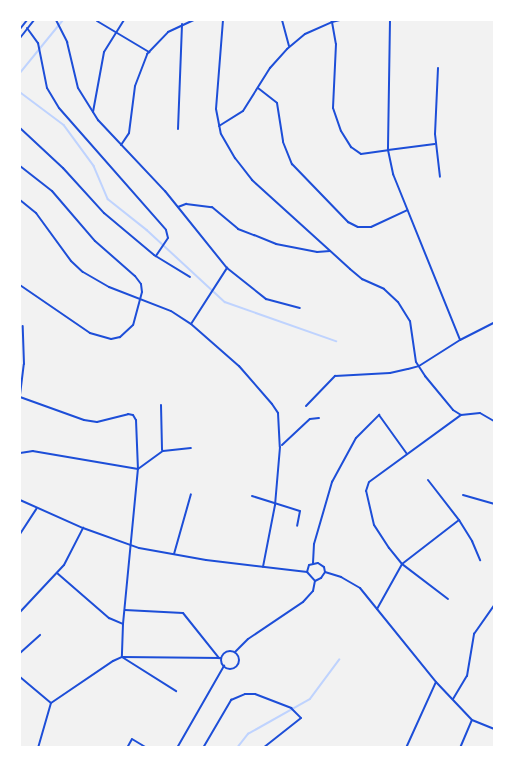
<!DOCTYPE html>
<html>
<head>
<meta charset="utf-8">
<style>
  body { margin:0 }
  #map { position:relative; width:514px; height:767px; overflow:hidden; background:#f2f2f2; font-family:"Varela Round",sans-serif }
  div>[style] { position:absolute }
  .stream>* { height:1.5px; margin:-0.75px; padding:0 0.75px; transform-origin:0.75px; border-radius:0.75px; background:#bfd3fe }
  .minor>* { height:2px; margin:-1px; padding:0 1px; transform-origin:1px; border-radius:1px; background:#1d4ed8 }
  .minor>.ring { margin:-1px; padding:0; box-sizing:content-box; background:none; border:2px solid #1d4ed8; border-radius:50% }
  .tertiary>* { height:2px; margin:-1px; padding:0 1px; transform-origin:1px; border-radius:1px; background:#1d4ed8 }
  span { translate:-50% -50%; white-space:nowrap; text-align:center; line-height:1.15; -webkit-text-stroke:4.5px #fff; paint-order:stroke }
  .frame { position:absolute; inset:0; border:21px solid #fff; pointer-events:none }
</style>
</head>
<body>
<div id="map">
  <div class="stream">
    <i style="left:20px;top:73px;width:68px;rotate:-50.9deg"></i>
    <i style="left:20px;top:92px;width:55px;rotate:36.9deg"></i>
    <i style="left:64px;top:125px;width:51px;rotate:53.8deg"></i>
    <i style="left:94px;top:166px;width:36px;rotate:67deg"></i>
    <i style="left:108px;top:199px;width:50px;rotate:38.5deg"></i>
    <i style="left:147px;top:230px;width:106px;rotate:42.7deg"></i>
    <i style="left:225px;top:302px;width:118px;rotate:19.4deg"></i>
    <i style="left:237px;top:748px;width:18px;rotate:-52deg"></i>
    <i style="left:248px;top:734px;width:71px;rotate:-29.4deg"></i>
    <i style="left:310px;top:699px;width:49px;rotate:-53.4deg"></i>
  </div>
  <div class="minor">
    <i style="left:56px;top:20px;width:25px;rotate:63deg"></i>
    <i style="left:67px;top:42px;width:47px;rotate:76.6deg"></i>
    <i style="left:78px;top:88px;width:38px;rotate:58deg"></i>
    <i style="left:98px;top:120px;width:98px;rotate:46.7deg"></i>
    <i style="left:165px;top:191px;width:99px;rotate:51.2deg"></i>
    <i style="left:227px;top:268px;width:50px;rotate:38.5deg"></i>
    <i style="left:266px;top:299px;width:35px;rotate:15deg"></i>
    <i style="left:223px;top:20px;width:89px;rotate:94.5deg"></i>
    <i style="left:216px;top:109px;width:25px;rotate:79deg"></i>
    <i style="left:221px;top:134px;width:28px;rotate:60deg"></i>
    <i style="left:235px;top:158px;width:28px;rotate:52deg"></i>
    <i style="left:252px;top:180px;width:132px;rotate:42.2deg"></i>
    <i style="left:350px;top:269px;width:16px;rotate:40deg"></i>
    <i style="left:362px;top:279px;width:24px;rotate:24deg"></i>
    <i style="left:384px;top:289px;width:19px;rotate:43deg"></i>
    <i style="left:398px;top:302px;width:22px;rotate:58deg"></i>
    <i style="left:410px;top:321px;width:41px;rotate:81.7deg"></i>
    <i style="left:416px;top:362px;width:17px;rotate:57deg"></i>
    <i style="left:425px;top:376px;width:44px;rotate:50.5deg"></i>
    <i style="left:453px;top:410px;width:9px;rotate:32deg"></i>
    <i style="left:461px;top:415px;width:19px;rotate:-6deg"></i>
    <i style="left:480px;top:413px;width:16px;rotate:30deg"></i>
    <i style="left:282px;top:20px;width:27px;rotate:75deg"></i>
    <i style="left:331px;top:20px;width:2px;rotate:63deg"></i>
    <i style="left:332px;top:22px;width:8px;rotate:-14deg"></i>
    <i style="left:390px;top:20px;width:130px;rotate:90.9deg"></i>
    <i style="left:388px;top:150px;width:47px;rotate:-7.3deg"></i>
    <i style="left:97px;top:21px;width:61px;rotate:30.8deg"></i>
    <i style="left:27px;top:28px;width:19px;rotate:54deg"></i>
    <i style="left:38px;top:43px;width:46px;rotate:78.7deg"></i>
    <i style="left:47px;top:88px;width:23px;rotate:59deg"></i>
    <i style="left:59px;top:108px;width:162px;rotate:48.7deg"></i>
    <i style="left:166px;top:230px;width:8px;rotate:76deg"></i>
    <i style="left:168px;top:238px;width:22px;rotate:124deg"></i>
    <i style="left:20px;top:29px;width:11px;rotate:-52deg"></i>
    <i style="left:20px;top:38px;width:23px;rotate:-52deg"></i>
    <i style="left:438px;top:68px;width:66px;rotate:92.6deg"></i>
    <i style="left:435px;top:134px;width:43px;rotate:83.4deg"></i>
    <i style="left:258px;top:88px;width:24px;rotate:38deg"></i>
    <i style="left:277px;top:103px;width:39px;rotate:81deg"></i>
    <i style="left:283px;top:142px;width:24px;rotate:68deg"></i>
    <i style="left:292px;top:164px;width:81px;rotate:46deg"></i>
    <i style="left:348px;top:222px;width:11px;rotate:27deg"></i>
    <i style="left:358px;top:227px;width:13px"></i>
    <i style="left:371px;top:227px;width:40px;rotate:-25deg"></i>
    <i style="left:93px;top:112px;width:61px;rotate:-79.6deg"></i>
    <i style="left:104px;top:52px;width:38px;rotate:-58deg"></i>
    <i style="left:219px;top:126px;width:28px;rotate:-32deg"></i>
    <i style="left:243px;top:111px;width:51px;rotate:-57.9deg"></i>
    <i style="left:270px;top:68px;width:25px;rotate:-48deg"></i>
    <i style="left:287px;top:49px;width:23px;rotate:-40deg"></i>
    <i style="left:305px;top:34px;width:30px;rotate:-24deg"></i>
    <i style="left:332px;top:22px;width:22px;rotate:80deg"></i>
    <i style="left:336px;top:44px;width:64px;rotate:92.7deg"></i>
    <i style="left:333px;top:108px;width:24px;rotate:71deg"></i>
    <i style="left:341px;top:131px;width:19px;rotate:58deg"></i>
    <i style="left:351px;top:147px;width:12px;rotate:35deg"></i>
    <i style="left:361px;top:154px;width:27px;rotate:-8deg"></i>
    <i style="left:388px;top:150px;width:25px;rotate:78deg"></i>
    <i style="left:393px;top:174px;width:179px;rotate:68deg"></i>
    <i style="left:460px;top:340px;width:38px;rotate:-27deg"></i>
    <i style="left:20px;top:128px;width:59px;rotate:42.9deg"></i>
    <i style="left:63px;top:168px;width:61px;rotate:47.7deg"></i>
    <i style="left:104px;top:213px;width:65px;rotate:40deg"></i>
    <i style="left:154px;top:255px;width:42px;rotate:31.4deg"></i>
    <i style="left:178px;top:129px;width:105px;rotate:-87.8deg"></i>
    <i style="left:121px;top:145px;width:14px;rotate:-56deg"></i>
    <i style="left:129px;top:133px;width:47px;rotate:-82.7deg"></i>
    <i style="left:135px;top:86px;width:34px;rotate:-69deg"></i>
    <i style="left:147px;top:54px;width:30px;rotate:-46deg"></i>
    <i style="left:168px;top:32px;width:29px;rotate:-25deg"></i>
    <i style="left:20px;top:166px;width:41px;rotate:38deg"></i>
    <i style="left:52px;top:191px;width:66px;rotate:49.3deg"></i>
    <i style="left:95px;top:241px;width:53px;rotate:41.2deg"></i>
    <i style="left:135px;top:276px;width:10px;rotate:53deg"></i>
    <i style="left:141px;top:284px;width:8px;rotate:83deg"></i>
    <i style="left:142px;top:292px;width:34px;rotate:105deg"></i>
    <i style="left:133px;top:325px;width:18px;rotate:137deg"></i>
    <i style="left:120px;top:337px;width:9px;rotate:167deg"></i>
    <i style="left:111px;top:339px;width:22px;rotate:-164deg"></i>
    <i style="left:90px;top:333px;width:85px;rotate:-145.6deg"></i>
    <i style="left:20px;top:200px;width:21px;rotate:39deg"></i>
    <i style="left:36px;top:213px;width:59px;rotate:53.9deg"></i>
    <i style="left:71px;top:261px;width:16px;rotate:43deg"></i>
    <i style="left:83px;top:272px;width:30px;rotate:30deg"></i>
    <i style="left:109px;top:287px;width:66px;rotate:21.2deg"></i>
    <i style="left:171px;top:311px;width:24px;rotate:33deg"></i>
    <i style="left:191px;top:324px;width:64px;rotate:41.2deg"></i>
    <i style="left:239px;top:366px;width:50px;rotate:49deg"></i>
    <i style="left:272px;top:404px;width:11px;rotate:56deg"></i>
    <i style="left:278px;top:413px;width:34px;rotate:87deg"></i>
    <i style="left:280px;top:447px;width:58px;rotate:94.9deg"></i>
    <i style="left:275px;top:505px;width:63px;rotate:101deg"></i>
    <i style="left:178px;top:207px;width:9px;rotate:-21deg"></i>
    <i style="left:186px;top:204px;width:26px;rotate:7deg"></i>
    <i style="left:212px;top:207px;width:34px;rotate:40deg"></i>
    <i style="left:238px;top:229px;width:17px;rotate:21deg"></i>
    <i style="left:254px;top:235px;width:24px;rotate:22deg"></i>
    <i style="left:276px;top:244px;width:42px;rotate:11deg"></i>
    <i style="left:317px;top:252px;width:13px;rotate:-4deg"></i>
    <i style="left:191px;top:324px;width:67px;rotate:-57.3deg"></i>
    <i style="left:20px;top:395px;width:31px;rotate:-83deg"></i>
    <i style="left:24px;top:364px;width:38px;rotate:-92deg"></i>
    <i style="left:20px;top:397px;width:68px;rotate:19.8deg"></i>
    <i style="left:84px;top:420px;width:13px;rotate:9deg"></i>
    <i style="left:97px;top:422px;width:32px;rotate:-14deg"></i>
    <i style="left:128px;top:414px;width:5px;rotate:11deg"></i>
    <i style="left:133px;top:415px;width:6px;rotate:59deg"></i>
    <i style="left:136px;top:420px;width:49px;rotate:87.7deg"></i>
    <i style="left:138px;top:469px;width:107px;rotate:-170.3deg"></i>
    <i style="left:33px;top:451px;width:13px;rotate:171deg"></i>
    <i style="left:161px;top:405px;width:45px;rotate:88.7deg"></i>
    <i style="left:306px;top:406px;width:42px;rotate:-46deg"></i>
    <i style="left:335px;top:376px;width:55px;rotate:-3.1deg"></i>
    <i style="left:390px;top:373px;width:18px;rotate:-13deg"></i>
    <i style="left:408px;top:369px;width:11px;rotate:-15deg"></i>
    <i style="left:419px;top:366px;width:49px;rotate:-32.4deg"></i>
    <i style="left:282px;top:445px;width:38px;rotate:-43deg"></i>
    <i style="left:310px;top:419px;width:9px;rotate:-6deg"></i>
    <i style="left:428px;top:480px;width:51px;rotate:52.2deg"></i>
    <i style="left:459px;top:520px;width:25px;rotate:58deg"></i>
    <i style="left:472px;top:541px;width:21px;rotate:67deg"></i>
    <i style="left:463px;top:495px;width:32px;rotate:16deg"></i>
    <i style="left:252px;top:496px;width:50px;rotate:17.4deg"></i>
    <i style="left:300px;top:511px;width:15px;rotate:101deg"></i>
    <i style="left:20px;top:534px;width:30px;rotate:-57deg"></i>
    <i style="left:174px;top:554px;width:62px;rotate:-74.2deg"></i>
    <i style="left:313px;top:563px;width:19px;rotate:-87deg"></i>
    <i style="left:314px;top:544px;width:65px;rotate:-73.8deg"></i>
    <i style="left:332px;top:482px;width:50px;rotate:-61.4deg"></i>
    <i style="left:356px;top:438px;width:33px;rotate:-45deg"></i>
    <i style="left:379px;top:415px;width:48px;rotate:54.3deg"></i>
    <i style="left:57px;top:573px;width:69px;rotate:40.9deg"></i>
    <i style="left:109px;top:618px;width:15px;rotate:23deg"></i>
    <i style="left:123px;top:624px;width:33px;rotate:92deg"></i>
    <i style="left:122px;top:657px;width:64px;rotate:32.2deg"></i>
    <i style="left:448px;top:599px;width:58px;rotate:-142.7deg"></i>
    <i style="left:402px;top:564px;width:21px;rotate:-129deg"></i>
    <i style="left:389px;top:548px;width:27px;rotate:-123deg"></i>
    <i style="left:374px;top:525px;width:35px;rotate:-103deg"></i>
    <i style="left:366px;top:491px;width:9px;rotate:-72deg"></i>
    <i style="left:369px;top:482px;width:114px;rotate:-36.1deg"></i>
    <i style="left:377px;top:609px;width:51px;rotate:-60.9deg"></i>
    <i style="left:402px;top:564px;width:72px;rotate:-37.7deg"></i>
    <i style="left:125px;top:610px;width:58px;rotate:3deg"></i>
    <i style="left:183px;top:613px;width:58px;rotate:51.3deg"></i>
    <i style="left:20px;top:612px;width:64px;rotate:-46.9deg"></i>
    <i style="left:64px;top:565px;width:42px;rotate:-62.8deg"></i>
    <i style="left:123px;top:624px;width:156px;rotate:-84.5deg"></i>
    <i style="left:138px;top:469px;width:31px;rotate:-36deg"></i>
    <i style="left:163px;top:451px;width:28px;rotate:-6deg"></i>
    <i class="ring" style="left:221px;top:651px;width:16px;height:16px"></i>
    <i style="left:235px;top:652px;width:18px;rotate:-45deg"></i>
    <i style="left:248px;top:639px;width:66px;rotate:-33.9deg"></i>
    <i style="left:303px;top:602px;width:15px;rotate:-48deg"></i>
    <i style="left:313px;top:591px;width:10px;rotate:-79deg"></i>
    <i style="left:20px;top:653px;width:27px;rotate:-42deg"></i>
    <i style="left:20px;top:677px;width:40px;rotate:40deg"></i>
    <i style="left:453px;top:699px;width:27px;rotate:-59deg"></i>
    <i style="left:467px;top:676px;width:43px;rotate:-80.5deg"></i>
    <i style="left:474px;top:634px;width:35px;rotate:-55deg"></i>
    <i style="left:92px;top:747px;width:1px;rotate:90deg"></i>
    <i style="left:38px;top:748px;width:47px;rotate:-73.9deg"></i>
    <i style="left:51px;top:703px;width:75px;rotate:-34.1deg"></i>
    <i style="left:113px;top:661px;width:10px;rotate:-24deg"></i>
    <i style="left:122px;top:657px;width:99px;rotate:0.6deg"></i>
    <i style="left:127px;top:748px;width:10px;rotate:-61deg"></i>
    <i style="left:132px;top:739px;width:17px;rotate:31deg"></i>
    <i style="left:177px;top:748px;width:95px;rotate:-60.2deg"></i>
    <i style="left:203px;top:748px;width:56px;rotate:-59.7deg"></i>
    <i style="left:231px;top:700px;width:15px;rotate:-23deg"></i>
    <i style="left:245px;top:694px;width:10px"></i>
    <i style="left:255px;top:694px;width:39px;rotate:21deg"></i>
    <i style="left:291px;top:708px;width:14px;rotate:45deg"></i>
    <i style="left:301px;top:718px;width:48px;rotate:141.7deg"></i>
    <i style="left:406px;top:748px;width:72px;rotate:-65.6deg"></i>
    <i style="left:460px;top:748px;width:30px;rotate:-67deg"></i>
  </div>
  <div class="tertiary">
    <i style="left:20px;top:500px;width:69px;rotate:24deg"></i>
    <i style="left:83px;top:528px;width:59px;rotate:19.7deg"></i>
    <i style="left:139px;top:548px;width:68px;rotate:10.2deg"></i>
    <i style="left:206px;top:560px;width:102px;rotate:6.8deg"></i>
    <i style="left:307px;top:572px;width:7px;rotate:-74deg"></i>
    <i style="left:309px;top:565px;width:9px;rotate:-13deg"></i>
    <i style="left:318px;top:563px;width:7px;rotate:34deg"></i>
    <i style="left:324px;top:567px;width:5px;rotate:79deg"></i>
    <i style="left:307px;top:572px;width:12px;rotate:48deg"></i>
    <i style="left:315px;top:581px;width:7px;rotate:-27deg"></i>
    <i style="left:321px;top:578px;width:7px;rotate:-56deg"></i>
    <i style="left:325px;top:572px;width:17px;rotate:17deg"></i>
    <i style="left:341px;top:577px;width:22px;rotate:30deg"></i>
    <i style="left:360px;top:588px;width:121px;rotate:51deg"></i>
    <i style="left:436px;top:682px;width:52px;rotate:46.5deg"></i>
    <i style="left:472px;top:720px;width:24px;rotate:22deg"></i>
  </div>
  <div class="frame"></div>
</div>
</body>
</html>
